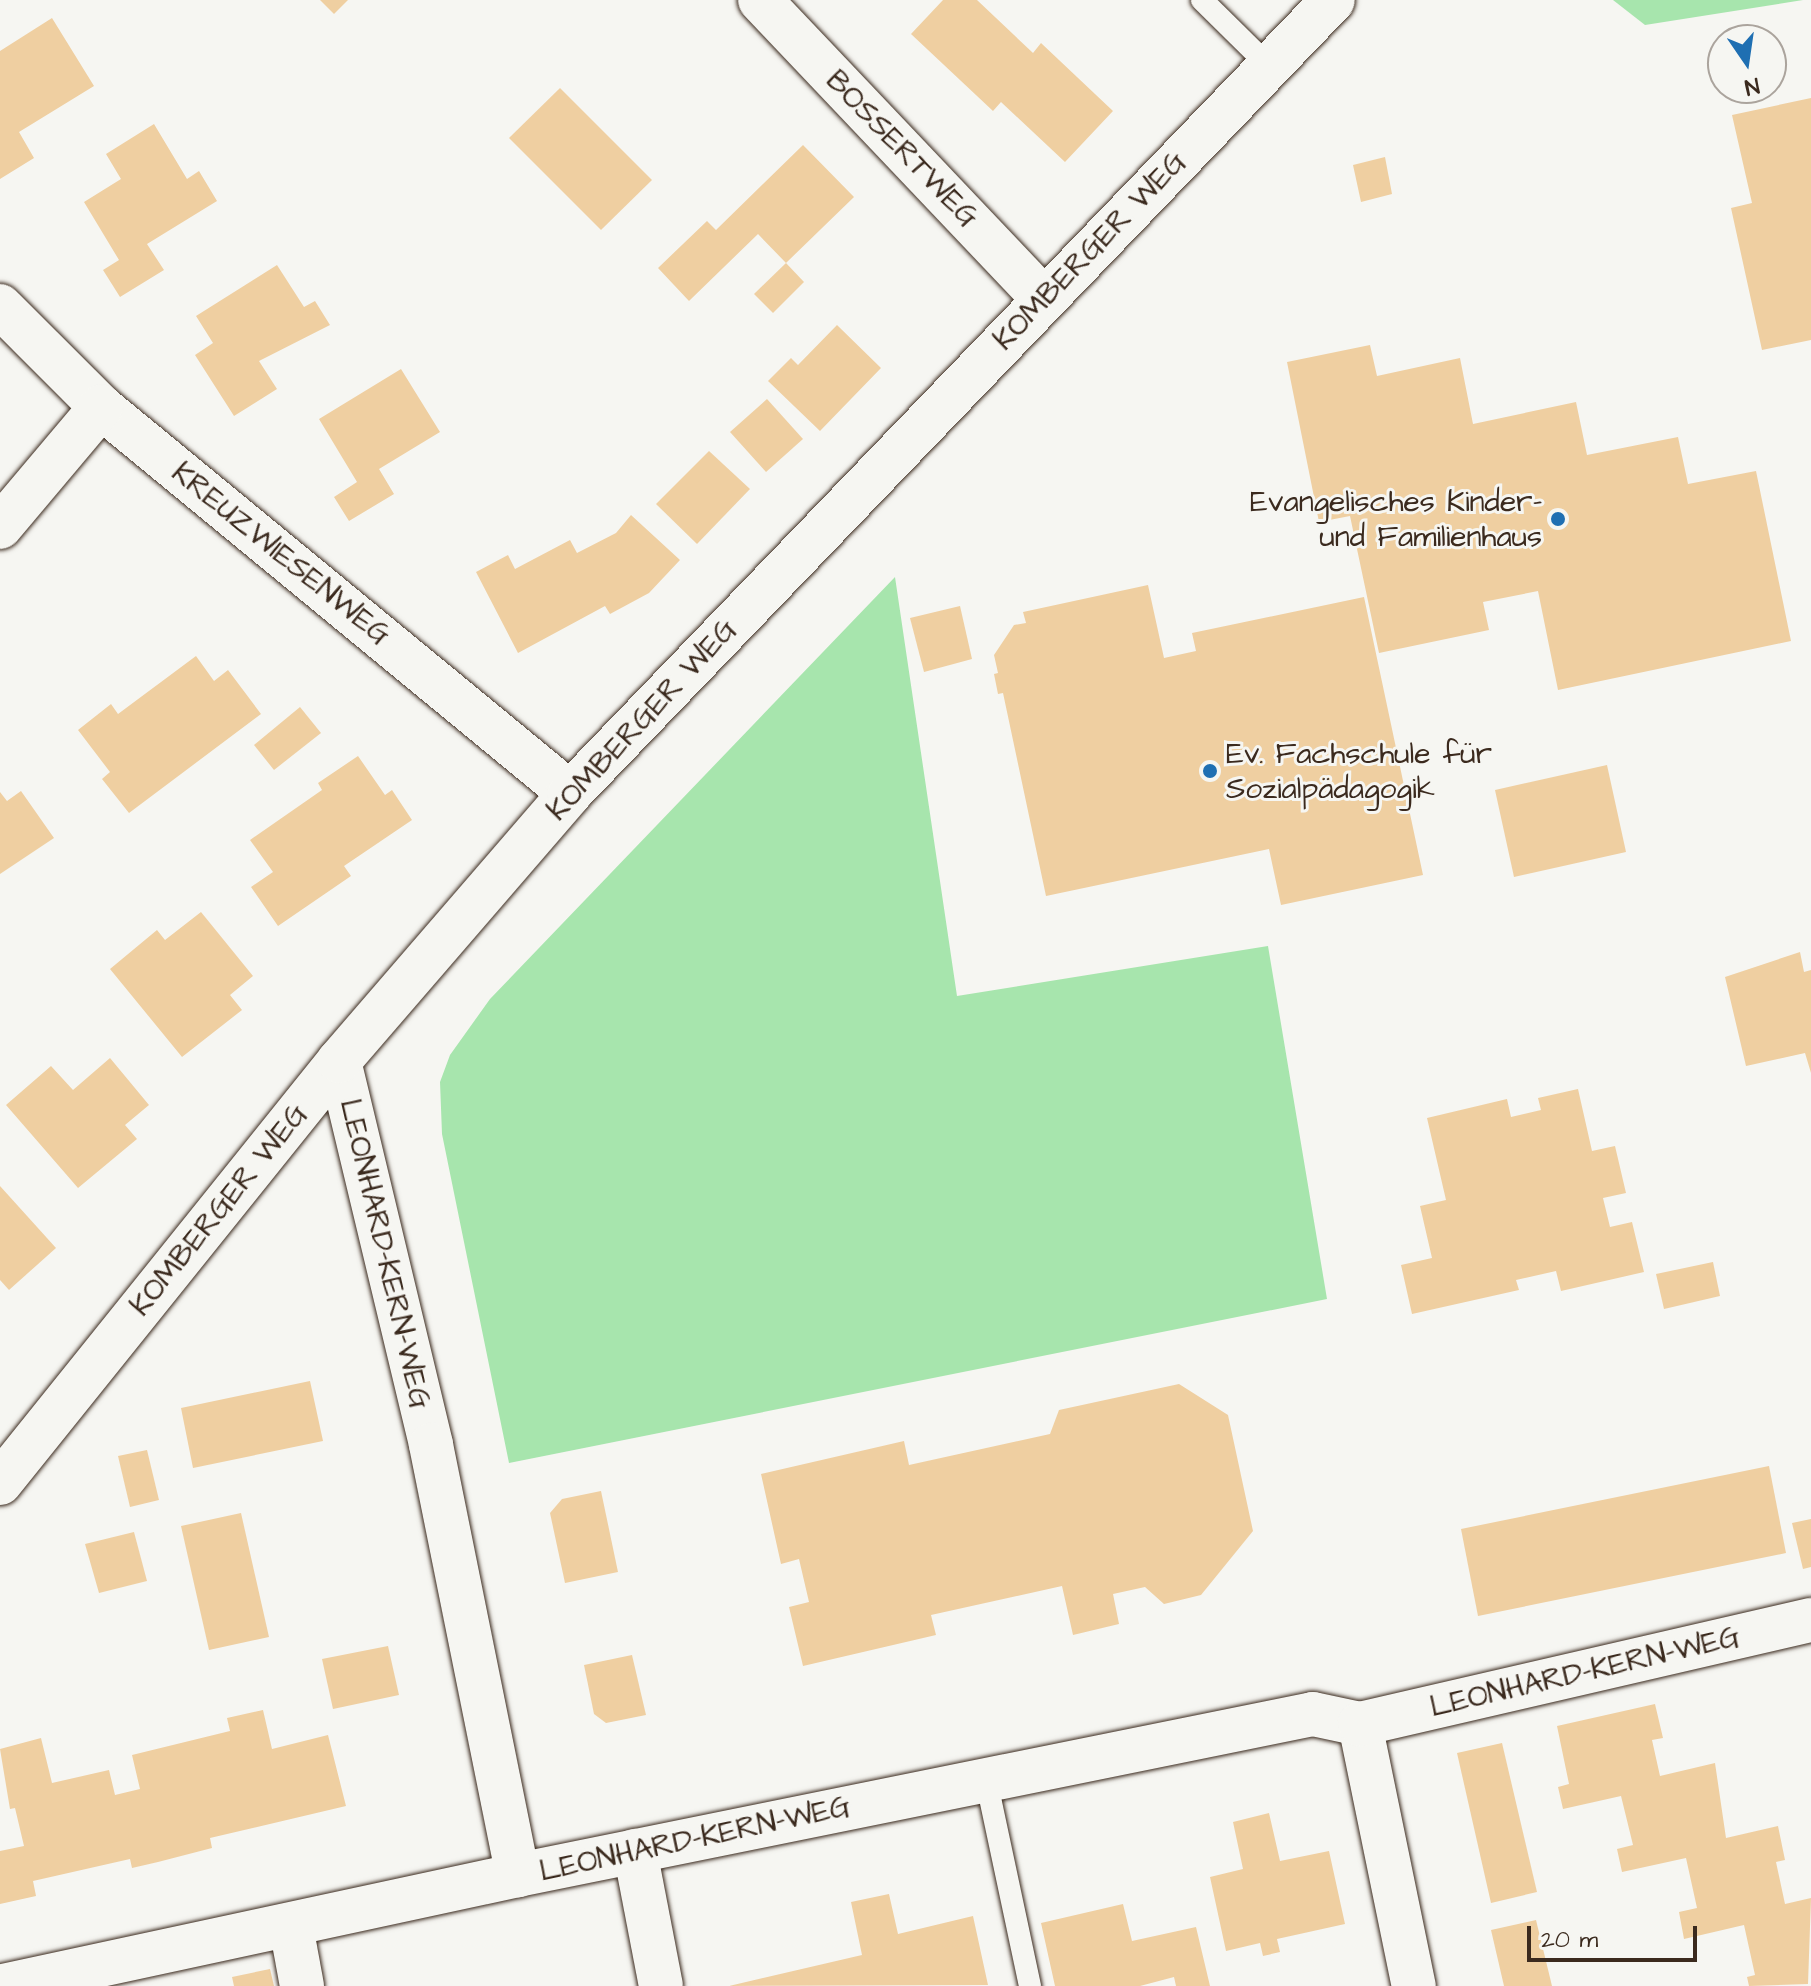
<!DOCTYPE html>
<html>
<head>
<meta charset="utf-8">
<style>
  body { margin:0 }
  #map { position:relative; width:1811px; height:1986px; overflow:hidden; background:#f6f6f2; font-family:"Architects Daughter",sans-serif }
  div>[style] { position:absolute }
  .green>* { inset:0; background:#a7e5ad }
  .building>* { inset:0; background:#efcfa1 }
  .roads { filter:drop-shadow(0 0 2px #3b2a1e) drop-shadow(0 0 2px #3b2a1e) }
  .service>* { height:22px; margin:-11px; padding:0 11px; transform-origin:11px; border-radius:11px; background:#f6f6f2 }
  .minor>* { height:44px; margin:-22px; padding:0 22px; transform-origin:22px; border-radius:22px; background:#f6f6f2 }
  .dots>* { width:22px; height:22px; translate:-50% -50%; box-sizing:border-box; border:4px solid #f6f6f2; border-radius:50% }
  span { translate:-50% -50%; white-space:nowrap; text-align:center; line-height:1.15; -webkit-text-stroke:6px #f6f6f2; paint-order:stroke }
  .street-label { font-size:30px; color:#3b2a1e }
  .poi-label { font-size:30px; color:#3b2a1e }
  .right { translate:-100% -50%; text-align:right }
  .left { translate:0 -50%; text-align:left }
  .north { position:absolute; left:1707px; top:24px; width:80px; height:80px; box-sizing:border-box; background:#f6f6f2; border:2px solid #aba49d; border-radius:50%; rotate:167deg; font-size:22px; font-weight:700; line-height:32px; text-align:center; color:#3b2a1e }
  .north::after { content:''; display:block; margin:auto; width:28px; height:36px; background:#1f6fb2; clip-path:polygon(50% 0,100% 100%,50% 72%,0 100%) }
  .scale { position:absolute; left:1527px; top:1926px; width:170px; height:36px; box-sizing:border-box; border:4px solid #3b2a1e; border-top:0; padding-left:10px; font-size:24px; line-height:28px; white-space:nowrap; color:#3b2a1e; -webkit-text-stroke:6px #f6f6f2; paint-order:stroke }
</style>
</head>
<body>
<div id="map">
  <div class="green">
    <i style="clip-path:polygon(1613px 0,1803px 0,1645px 25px)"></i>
    <i style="clip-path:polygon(895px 577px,957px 996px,1268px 946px,1327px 1299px,509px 1463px,442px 1134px,440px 1082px,450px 1055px,490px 999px)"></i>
  </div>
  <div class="building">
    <i style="clip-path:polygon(320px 0,348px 0,334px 14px)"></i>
    <i style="clip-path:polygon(943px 0,977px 0,1033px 53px,1041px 43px,1113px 111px,1065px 162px,1001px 102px,993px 111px,911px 34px)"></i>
    <i style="clip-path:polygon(52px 18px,94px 86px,19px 132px,34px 158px,0 179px,0 51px)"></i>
    <i style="clip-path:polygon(560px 88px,652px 180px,601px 230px,509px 138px)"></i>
    <i style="clip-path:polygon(1811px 98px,1811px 340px,1762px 350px,1731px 208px,1752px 203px,1732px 115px)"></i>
    <i style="clip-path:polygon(154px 124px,187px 179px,199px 171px,217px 201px,147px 244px,164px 270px,120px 297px,103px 270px,119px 260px,84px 202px,121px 179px,106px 154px)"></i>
    <i style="clip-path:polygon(803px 145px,854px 197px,786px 263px,758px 234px,689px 301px,658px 268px,707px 221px,716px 230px)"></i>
    <i style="clip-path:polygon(1385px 157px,1392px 194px,1361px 202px,1353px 165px)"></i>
    <i style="clip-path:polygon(786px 263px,804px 282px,773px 313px,754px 294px)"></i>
    <i style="clip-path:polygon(277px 265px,304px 307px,315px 301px,330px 325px,259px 361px,277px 389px,234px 416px,195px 355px,213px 343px,196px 316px)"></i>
    <i style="clip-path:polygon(837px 325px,881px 368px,820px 431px,768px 381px,791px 358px,798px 365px)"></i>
    <i style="clip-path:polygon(1370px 345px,1377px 376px,1460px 358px,1473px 424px,1576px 402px,1587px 455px,1678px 437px,1688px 484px,1756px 471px,1791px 641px,1558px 690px,1538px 591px,1483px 602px,1489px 630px,1379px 653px,1350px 516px,1319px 522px,1287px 362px)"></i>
    <i style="clip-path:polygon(401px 369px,440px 432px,379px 469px,394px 494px,349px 521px,334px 497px,357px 482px,319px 419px)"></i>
    <i style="clip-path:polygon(767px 399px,803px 439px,766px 472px,730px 432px)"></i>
    <i style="clip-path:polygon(709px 451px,750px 489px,697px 544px,656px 504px)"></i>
    <i style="clip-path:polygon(631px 515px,680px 560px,649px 593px,610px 614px,605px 606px,518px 653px,476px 572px,508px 555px,515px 569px,570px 540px,577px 553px,616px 533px)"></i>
    <i style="clip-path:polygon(1148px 585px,1164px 658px,1196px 651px,1192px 633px,1364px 597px,1423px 875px,1281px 905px,1269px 849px,1046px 896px,1003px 693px,998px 694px,994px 674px,998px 673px,994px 655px,1014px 625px,1026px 623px,1023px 612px)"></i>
    <i style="clip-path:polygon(960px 606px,972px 659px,924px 672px,910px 618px)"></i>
    <i style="clip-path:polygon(196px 656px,214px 681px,228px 670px,261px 714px,129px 813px,102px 779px,110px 772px,78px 730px,111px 704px,118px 714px)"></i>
    <i style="clip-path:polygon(300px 707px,321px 733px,274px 770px,254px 745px)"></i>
    <i style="clip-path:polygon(358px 756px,385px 795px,392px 790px,412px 820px,344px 866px,351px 876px,278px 926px,251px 887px,273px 872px,250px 840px,322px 790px,318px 783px)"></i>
    <i style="clip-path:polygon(1607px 765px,1626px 852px,1514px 877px,1495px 790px)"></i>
    <i style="clip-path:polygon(21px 791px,54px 838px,0 874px,0 792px,7px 801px)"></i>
    <i style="clip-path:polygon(201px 912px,253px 976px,230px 995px,242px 1010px,182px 1057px,110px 969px,157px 930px,165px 940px)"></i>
    <i style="clip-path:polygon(1800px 952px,1804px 972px,1811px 970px,1811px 1073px,1805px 1053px,1746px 1066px,1725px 977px)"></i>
    <i style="clip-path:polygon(110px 1058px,149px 1105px,125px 1125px,137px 1139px,78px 1188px,6px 1105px,51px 1066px,73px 1090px)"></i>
    <i style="clip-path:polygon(1578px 1089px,1592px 1151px,1615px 1146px,1626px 1193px,1603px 1198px,1610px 1227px,1632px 1222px,1644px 1272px,1561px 1291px,1556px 1271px,1516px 1280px,1519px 1290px,1412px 1314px,1401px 1265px,1432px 1258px,1420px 1206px,1446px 1200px,1427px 1118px,1507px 1099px,1511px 1117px,1541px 1110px,1538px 1098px)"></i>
    <i style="clip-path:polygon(0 1186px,56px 1248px,9px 1290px,0 1280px)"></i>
    <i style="clip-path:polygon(1713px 1262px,1720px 1296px,1664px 1309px,1656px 1274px)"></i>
    <i style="clip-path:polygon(310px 1381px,323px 1441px,193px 1468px,181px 1408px)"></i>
    <i style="clip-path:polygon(1179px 1384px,1228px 1415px,1253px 1531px,1201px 1595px,1164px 1604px,1145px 1587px,1113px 1594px,1119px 1624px,1073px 1635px,1062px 1586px,931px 1615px,936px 1635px,803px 1666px,789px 1607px,809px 1602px,799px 1559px,781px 1564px,761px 1474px,904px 1441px,909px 1465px,1050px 1434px,1059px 1410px)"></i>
    <i style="clip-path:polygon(147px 1450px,159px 1500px,130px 1507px,118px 1456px)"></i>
    <i style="clip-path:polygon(1769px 1466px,1786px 1553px,1478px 1616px,1461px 1529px)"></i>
    <i style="clip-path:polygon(601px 1491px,618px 1572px,565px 1583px,550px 1513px,562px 1499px)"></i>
    <i style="clip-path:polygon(241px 1513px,269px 1637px,209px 1650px,181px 1526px)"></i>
    <i style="clip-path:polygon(1811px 1519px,1811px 1567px,1803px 1569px,1792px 1523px)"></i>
    <i style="clip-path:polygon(134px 1532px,147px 1581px,99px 1593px,85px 1544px)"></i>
    <i style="clip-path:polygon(388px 1646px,399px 1695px,333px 1709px,322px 1659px)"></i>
    <i style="clip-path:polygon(632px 1655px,646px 1715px,606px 1723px,594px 1714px,584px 1665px)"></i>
    <i style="clip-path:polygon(1655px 1704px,1663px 1738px,1652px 1740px,1660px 1776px,1715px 1763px,1726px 1838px,1778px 1826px,1785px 1860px,1776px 1862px,1785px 1904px,1811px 1898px,1808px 1984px,1749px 1986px,1747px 1977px,1755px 1975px,1744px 1925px,1684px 1939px,1679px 1912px,1697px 1908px,1686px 1858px,1622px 1872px,1617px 1849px,1633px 1845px,1621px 1796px,1563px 1809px,1558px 1787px,1569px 1784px,1557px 1726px)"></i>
    <i style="clip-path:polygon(263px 1710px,272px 1749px,328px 1735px,346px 1806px,210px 1838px,212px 1848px,158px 1862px,132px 1868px,130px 1859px,33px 1881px,36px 1896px,0 1904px,0 1851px,24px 1846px,15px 1808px,10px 1809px,0 1749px,41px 1738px,52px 1783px,109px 1770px,115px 1795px,140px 1789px,132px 1755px,230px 1731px,227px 1718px)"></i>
    <i style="clip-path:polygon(1502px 1743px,1537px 1892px,1491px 1903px,1457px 1753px)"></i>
    <i style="clip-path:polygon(1269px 1813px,1280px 1861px,1329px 1851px,1345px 1924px,1277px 1939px,1280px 1952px,1263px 1956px,1260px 1943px,1226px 1951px,1210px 1877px,1243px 1869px,1233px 1822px)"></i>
    <i style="clip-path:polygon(889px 1894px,898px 1934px,973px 1916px,988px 1985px,729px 1986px,862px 1955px,851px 1902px)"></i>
    <i style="clip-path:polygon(1123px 1904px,1132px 1941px,1196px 1927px,1210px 1986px,1176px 1986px,1174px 1977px,1140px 1986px,1055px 1986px,1041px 1923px)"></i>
    <i style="clip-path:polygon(1536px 1920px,1552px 1986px,1504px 1986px,1491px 1930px)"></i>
    <i style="clip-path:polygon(270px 1969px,274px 1986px,234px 1986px,232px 1977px)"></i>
  </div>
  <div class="roads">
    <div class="service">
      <i style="left:1202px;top:0;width:94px;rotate:44.6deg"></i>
      <i style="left:986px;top:1779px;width:212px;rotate:78deg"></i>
    </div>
    <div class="minor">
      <i style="left:760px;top:0;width:411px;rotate:46.5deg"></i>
      <i style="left:0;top:306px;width:143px;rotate:45deg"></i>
      <i style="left:101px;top:407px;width:607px;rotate:39.46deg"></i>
      <i style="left:0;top:527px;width:157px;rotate:-49.9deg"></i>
      <i style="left:339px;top:1061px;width:395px;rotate:76.5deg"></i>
      <i style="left:431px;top:1445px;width:439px;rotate:78.6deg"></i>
      <i style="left:518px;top:1875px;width:811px;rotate:-11.45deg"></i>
      <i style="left:1313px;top:1714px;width:48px;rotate:12deg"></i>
      <i style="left:1360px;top:1724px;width:268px;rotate:78.4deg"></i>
      <i style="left:0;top:1483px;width:541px;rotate:-51.22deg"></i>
      <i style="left:339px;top:1061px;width:354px;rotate:-49.2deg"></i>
      <i style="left:570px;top:793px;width:1100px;rotate:-46.1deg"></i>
      <i style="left:1360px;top:1724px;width:463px;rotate:-13deg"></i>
      <i style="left:635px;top:1851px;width:137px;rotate:79.1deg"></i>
      <i style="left:291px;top:1926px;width:61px;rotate:79.6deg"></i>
      <i style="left:3px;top:1986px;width:527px;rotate:-12.16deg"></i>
    </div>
  </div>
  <div class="dots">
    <i style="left:1558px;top:519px;background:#1f6fb2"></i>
    <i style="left:1210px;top:771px;background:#1f6fb2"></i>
  </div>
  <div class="street-label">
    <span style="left:902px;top:149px;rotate:46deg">BOSSERTWEG</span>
    <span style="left:1090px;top:251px;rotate:-46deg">KOMBERGER WEG</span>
    <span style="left:281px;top:554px;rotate:39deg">KREUZWIESENWEG</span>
    <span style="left:642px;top:720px;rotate:-47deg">KOMBERGER WEG</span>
    <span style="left:219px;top:1210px;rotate:-51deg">KOMBERGER WEG</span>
    <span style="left:385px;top:1254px;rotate:77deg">LEONHARD-KERN-WEG</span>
    <span style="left:1585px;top:1672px;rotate:-13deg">LEONHARD-KERN-WEG</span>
    <span style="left:695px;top:1839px;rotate:-12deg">LEONHARD-KERN-WEG</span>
  </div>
  <div class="poi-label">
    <span class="right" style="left:1542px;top:519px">Evangelisches Kinder-<br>und Familienhaus</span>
    <span class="left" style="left:1226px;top:771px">Ev. Fachschule für<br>Sozialpädagogik</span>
  </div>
  <div class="north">N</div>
  <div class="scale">20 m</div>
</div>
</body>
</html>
